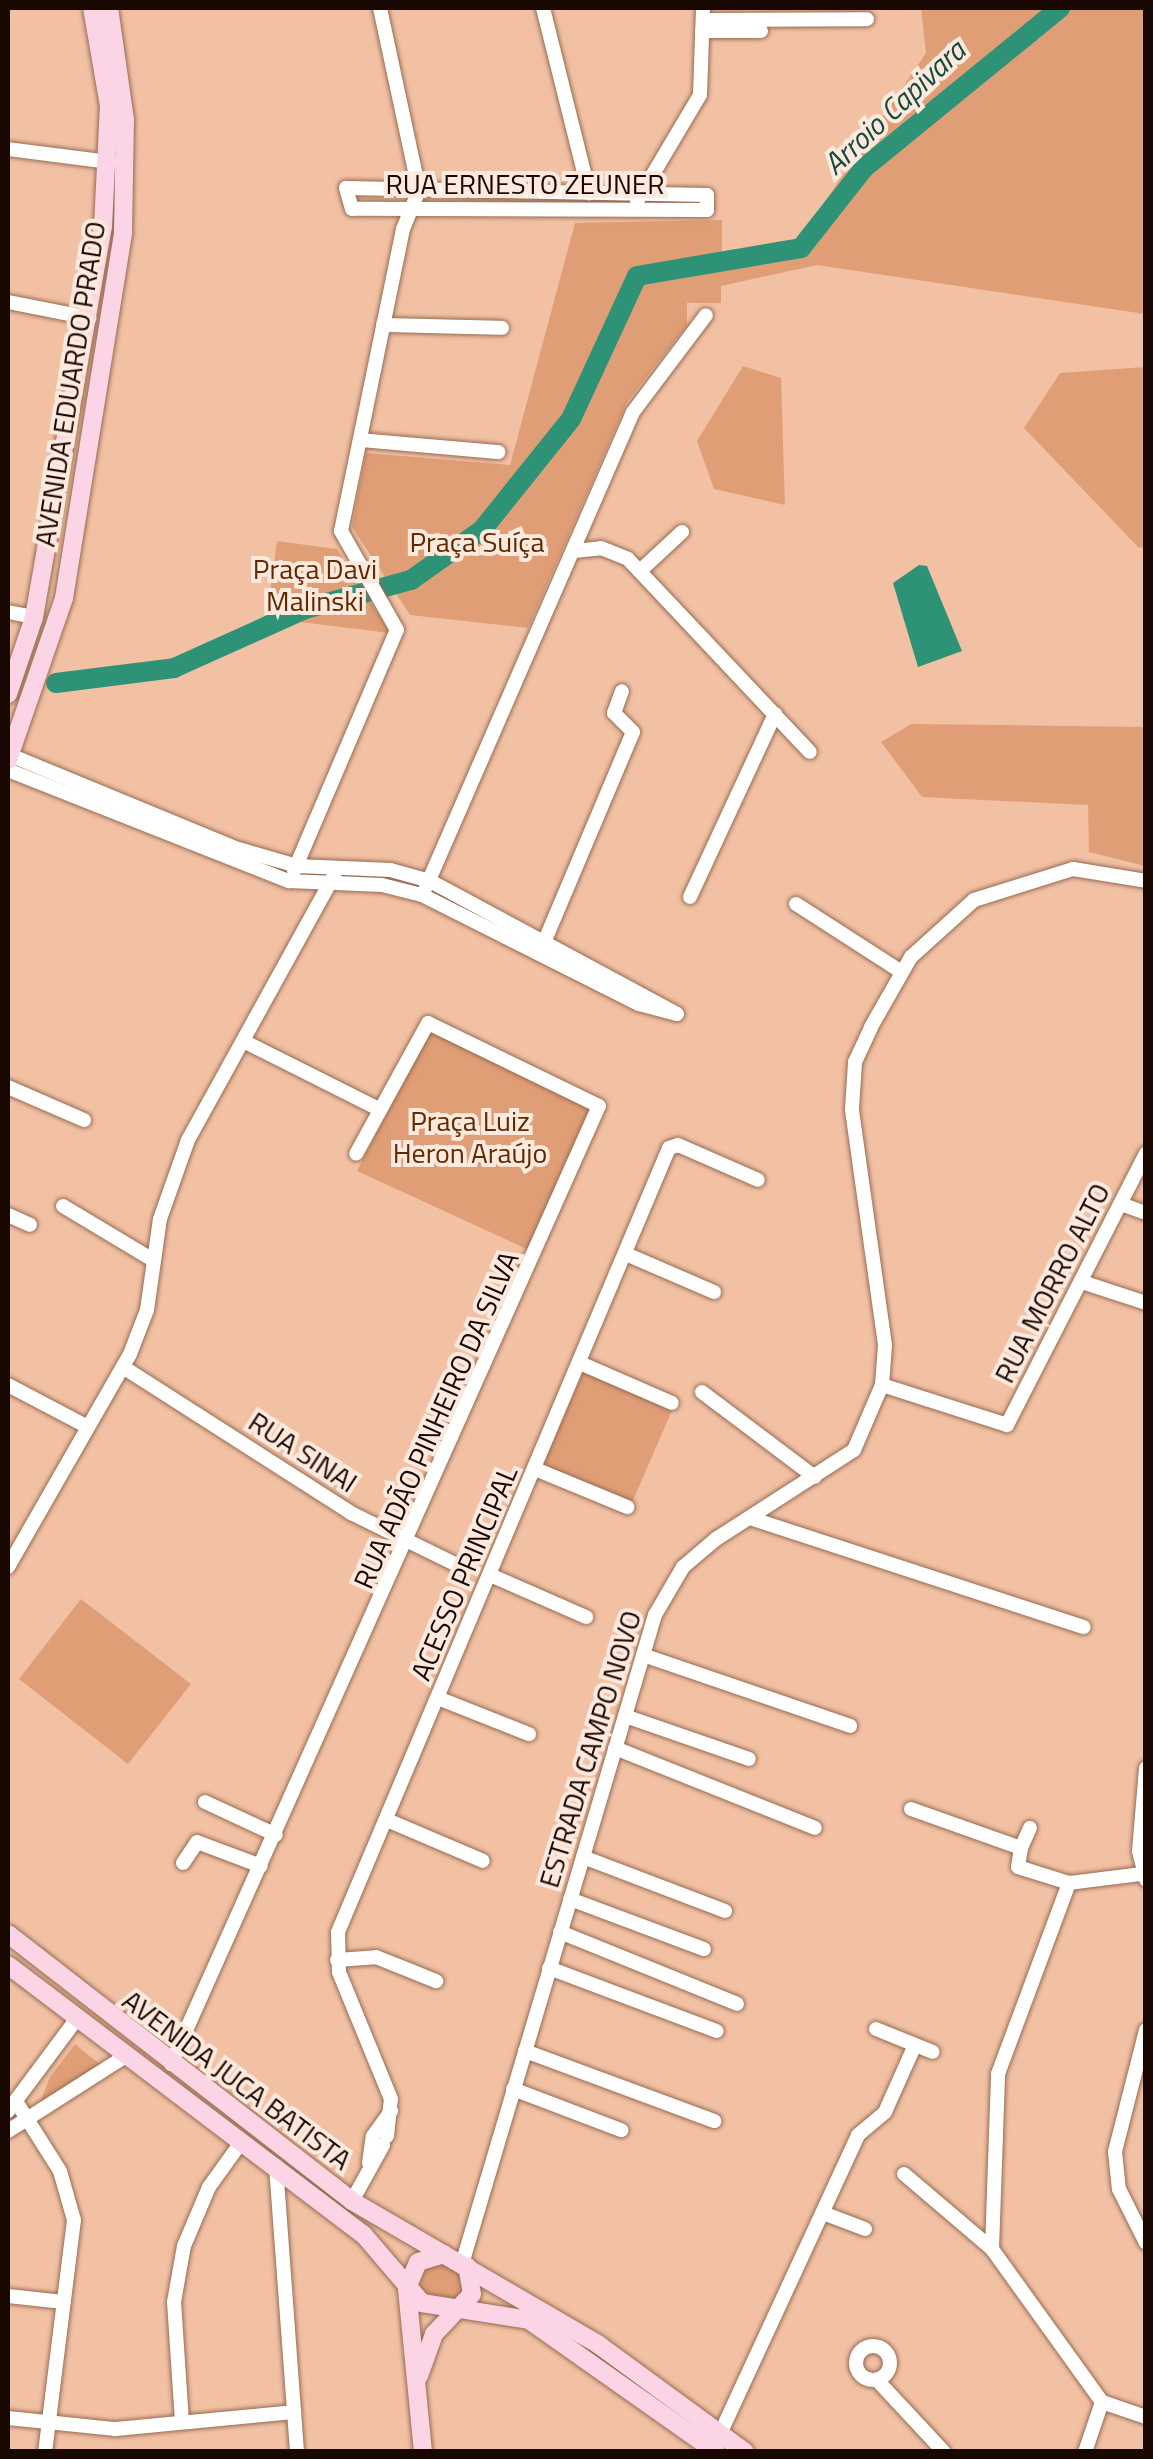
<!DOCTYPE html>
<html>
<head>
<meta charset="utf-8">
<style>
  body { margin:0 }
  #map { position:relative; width:1153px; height:2459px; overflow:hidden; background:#f2c1a4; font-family:"Titillium Web",sans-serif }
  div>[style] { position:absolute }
  .green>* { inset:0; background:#e09e76 }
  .round { border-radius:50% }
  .water>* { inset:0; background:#2e9277 }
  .river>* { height:20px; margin:-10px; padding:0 10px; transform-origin:10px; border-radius:10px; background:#2e9277 }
  .roads { filter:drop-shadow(0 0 2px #976b51) drop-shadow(0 0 2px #976b51) }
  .minor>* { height:14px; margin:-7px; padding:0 7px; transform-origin:7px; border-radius:7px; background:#fff }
  .minor>.ring { margin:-7px; padding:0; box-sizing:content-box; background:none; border:14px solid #fff; border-radius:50% }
  .major>* { height:18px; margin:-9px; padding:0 9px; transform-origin:9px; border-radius:9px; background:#fbd4e5 }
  span { translate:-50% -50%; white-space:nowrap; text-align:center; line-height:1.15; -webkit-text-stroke:8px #fde9dd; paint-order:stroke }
  .street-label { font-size:28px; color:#180801 }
  .park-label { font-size:28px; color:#602900 }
  .water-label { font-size:30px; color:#154b3d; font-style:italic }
  .frame { position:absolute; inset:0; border:10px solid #180801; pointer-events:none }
</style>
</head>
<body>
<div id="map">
  <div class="green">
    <i style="clip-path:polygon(921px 8px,1145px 8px,1145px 314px,817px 265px,721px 286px,721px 303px,687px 303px,687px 325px,627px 402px,528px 628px,410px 615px,352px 527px,366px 453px,510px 465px,575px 223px,722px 220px,722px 257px,798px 241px,926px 53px)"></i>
    <i style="clip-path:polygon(743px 366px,781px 378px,785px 505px,714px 489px,697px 441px)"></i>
    <i style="clip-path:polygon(1145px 367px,1146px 546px,1139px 548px,1024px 428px,1060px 373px)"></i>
    <i style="clip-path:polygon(277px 541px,337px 549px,390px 633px,267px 618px)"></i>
    <i style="clip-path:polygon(911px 724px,1145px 727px,1145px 866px,1089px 852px,1088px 805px,922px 797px,881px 742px)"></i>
    <i style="clip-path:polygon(430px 1031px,590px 1110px,531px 1251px,357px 1171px)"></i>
    <i style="clip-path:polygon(584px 1370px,673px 1408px,631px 1505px,542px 1467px)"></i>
    <i style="clip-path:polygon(81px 1599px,191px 1684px,128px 1764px,19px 1679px)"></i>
    <i style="clip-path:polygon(75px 2044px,102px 2066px,40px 2103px,50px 2077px)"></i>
    <i class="round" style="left:421px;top:2263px;width:42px;height:42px"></i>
  </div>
  <div class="water">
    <i style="clip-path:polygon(919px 565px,927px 566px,962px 651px,918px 667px,893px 583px)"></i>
  </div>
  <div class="river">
    <i style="left:56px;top:683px;width:119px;rotate:-7.2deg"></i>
    <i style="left:174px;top:668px;width:144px;rotate:-24.2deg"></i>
    <i style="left:305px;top:609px;width:110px;rotate:-15.3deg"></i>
    <i style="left:411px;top:580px;width:87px;rotate:-35.2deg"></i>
    <i style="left:482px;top:530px;width:142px;rotate:-51.3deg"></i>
    <i style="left:571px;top:419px;width:157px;rotate:-65.2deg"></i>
    <i style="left:637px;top:276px;width:166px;rotate:-9.7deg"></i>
    <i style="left:801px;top:248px;width:102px;rotate:-51.8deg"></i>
    <i style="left:864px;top:168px;width:253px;rotate:-39.2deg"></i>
  </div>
  <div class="roads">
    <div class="minor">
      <i style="left:543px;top:8px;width:191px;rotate:76deg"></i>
      <i style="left:703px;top:20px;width:164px;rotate:-0.3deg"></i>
      <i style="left:702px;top:31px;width:59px"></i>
      <i style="left:8px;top:149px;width:103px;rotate:7.3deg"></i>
      <i style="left:346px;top:188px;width:361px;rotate:1.1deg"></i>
      <i style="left:707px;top:195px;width:15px;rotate:90deg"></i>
      <i style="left:707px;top:210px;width:355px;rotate:-179.8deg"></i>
      <i style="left:352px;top:209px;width:22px;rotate:-106deg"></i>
      <i style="left:637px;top:201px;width:123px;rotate:-59.3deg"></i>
      <i style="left:700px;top:95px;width:87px;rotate:-88deg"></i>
      <i style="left:8px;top:302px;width:83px;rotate:11.2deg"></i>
      <i style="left:383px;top:325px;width:119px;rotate:1.4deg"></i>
      <i style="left:360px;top:440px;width:139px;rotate:5deg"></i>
      <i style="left:574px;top:551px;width:27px;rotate:-6deg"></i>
      <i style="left:601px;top:548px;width:29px;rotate:22deg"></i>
      <i style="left:628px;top:559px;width:265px;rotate:46.7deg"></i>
      <i style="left:641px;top:570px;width:56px;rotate:-42.8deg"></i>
      <i style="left:8px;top:612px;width:26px;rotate:11deg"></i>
      <i style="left:8px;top:770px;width:302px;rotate:21.6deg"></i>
      <i style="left:289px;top:881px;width:93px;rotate:2.5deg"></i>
      <i style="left:382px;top:885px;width:41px;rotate:14deg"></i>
      <i style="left:422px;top:895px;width:243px;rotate:26.7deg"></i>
      <i style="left:639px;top:1004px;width:39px;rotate:15deg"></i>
      <i style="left:677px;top:1014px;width:281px;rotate:-151.7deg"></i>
      <i style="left:430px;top:881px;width:41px;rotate:-164.6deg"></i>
      <i style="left:390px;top:870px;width:93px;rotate:-177.5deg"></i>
      <i style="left:297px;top:866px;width:61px;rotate:-163.9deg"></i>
      <i style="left:238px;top:849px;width:247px;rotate:-157.6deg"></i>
      <i style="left:294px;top:871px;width:262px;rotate:-66.9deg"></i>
      <i style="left:397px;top:630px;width:114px;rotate:-119.5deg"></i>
      <i style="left:341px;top:531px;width:308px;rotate:-78.4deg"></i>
      <i style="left:403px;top:229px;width:42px;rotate:-67.7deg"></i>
      <i style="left:419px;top:190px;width:186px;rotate:-102.1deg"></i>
      <i style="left:426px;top:887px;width:518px;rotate:-66.45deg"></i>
      <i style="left:633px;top:412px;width:121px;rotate:-53deg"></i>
      <i style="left:690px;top:897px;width:202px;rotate:-65.1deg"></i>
      <i style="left:796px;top:904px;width:124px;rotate:32.8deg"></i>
      <i style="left:543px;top:945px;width:231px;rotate:-67.1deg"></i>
      <i style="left:633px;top:732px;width:27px;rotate:-135deg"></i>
      <i style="left:614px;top:713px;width:23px;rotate:-70deg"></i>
      <i style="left:243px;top:1041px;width:152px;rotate:26.6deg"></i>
      <i style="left:8px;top:1087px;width:83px;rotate:23.5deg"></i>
      <i style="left:1121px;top:1204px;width:27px;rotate:20deg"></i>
      <i style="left:63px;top:1206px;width:105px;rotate:31deg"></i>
      <i style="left:8px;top:1215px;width:24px;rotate:24deg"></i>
      <i style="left:626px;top:1254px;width:96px;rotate:23.4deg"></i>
      <i style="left:1082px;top:1282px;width:67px;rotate:18.2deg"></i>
      <i style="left:580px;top:1363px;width:100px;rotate:23.5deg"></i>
      <i style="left:123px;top:1367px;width:271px;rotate:32.6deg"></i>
      <i style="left:351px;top:1513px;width:123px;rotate:26.1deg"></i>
      <i style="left:8px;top:1385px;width:90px;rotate:27.7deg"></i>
      <i style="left:882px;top:1385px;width:131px;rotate:17.7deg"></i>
      <i style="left:1007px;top:1425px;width:305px;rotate:-62.9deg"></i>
      <i style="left:702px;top:1392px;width:141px;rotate:37deg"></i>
      <i style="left:535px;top:1469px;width:100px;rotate:22.4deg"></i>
      <i style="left:750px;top:1518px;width:351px;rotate:18.1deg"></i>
      <i style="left:8px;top:1567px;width:245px;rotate:-60.2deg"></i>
      <i style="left:130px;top:1354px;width:47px;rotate:-68.9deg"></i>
      <i style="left:147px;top:1310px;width:92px;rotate:-81.9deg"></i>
      <i style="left:160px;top:1219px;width:84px;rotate:-70.5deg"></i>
      <i style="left:188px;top:1140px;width:303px;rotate:-61.1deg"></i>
      <i style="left:490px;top:1575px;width:105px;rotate:23.6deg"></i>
      <i style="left:643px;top:1655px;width:219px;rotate:18.9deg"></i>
      <i style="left:438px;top:1698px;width:98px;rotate:21.6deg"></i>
      <i style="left:625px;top:1716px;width:131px;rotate:19.1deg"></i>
      <i style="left:615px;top:1748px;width:215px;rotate:21.8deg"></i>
      <i style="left:1146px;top:1768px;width:83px;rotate:94.8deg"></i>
      <i style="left:1139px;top:1851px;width:30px;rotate:76deg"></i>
      <i style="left:205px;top:1802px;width:78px;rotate:24.9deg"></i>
      <i style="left:911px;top:1809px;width:117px;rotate:19.5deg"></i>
      <i style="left:1021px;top:1848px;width:19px;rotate:99deg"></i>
      <i style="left:1018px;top:1867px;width:53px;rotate:17.4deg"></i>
      <i style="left:387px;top:1820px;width:104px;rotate:23.1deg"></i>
      <i style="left:1021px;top:1848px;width:22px;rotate:-66deg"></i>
      <i style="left:583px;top:1857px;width:152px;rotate:20.8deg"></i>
      <i style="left:183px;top:1863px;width:25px;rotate:-56deg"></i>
      <i style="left:197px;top:1842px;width:68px;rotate:20.6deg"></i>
      <i style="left:570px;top:1899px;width:143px;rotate:20.5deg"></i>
      <i style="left:560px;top:1932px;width:191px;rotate:22.1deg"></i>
      <i style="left:337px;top:1960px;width:39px;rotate:-4deg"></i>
      <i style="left:376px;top:1957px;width:65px;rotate:21.8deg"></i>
      <i style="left:549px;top:1968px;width:179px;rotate:20.6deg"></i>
      <i style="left:876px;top:2029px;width:61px;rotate:22deg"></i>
      <i style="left:1146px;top:2030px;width:126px;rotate:104.3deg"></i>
      <i style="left:1115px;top:2152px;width:37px;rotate:84deg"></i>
      <i style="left:1119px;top:2189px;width:60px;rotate:63.4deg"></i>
      <i style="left:525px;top:2051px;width:202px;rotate:20.3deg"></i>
      <i style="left:171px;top:2064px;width:1049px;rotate:-65.93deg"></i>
      <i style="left:599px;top:1106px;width:190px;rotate:-154.1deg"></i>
      <i style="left:428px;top:1023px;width:149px;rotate:118.8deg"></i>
      <i style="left:513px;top:2089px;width:116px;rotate:20.8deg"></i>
      <i style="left:17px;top:2103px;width:80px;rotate:57.7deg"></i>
      <i style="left:60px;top:2171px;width:51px;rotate:74.1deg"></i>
      <i style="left:74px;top:2220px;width:234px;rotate:97.1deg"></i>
      <i style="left:8px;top:2111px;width:112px;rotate:-53.3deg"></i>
      <i style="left:8px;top:2131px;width:138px;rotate:-32.5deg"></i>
      <i style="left:387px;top:2136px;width:37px;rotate:-84deg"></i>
      <i style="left:391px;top:2099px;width:137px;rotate:-112.3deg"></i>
      <i style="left:339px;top:1972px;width:40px;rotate:-91.4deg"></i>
      <i style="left:338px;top:1932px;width:851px;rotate:-67.11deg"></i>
      <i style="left:669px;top:1148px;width:9px;rotate:-18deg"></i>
      <i style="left:678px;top:1145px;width:87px;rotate:23.6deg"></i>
      <i style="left:369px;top:2163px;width:27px;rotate:-82deg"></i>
      <i style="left:373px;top:2136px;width:31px;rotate:-54deg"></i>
      <i style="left:276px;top:2166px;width:287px;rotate:85.8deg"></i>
      <i style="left:904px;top:2174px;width:116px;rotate:40.4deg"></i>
      <i style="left:992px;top:2249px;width:188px;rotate:54.3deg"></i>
      <i style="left:1102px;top:2402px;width:46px;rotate:18.8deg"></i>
      <i style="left:352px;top:2201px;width:64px;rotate:-61deg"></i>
      <i style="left:823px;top:2213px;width:45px;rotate:20.9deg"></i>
      <i style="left:992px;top:2249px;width:175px;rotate:-88deg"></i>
      <i style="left:998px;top:2074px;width:204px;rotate:-69.6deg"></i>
      <i style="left:1069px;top:1883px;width:73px;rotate:-7.1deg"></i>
      <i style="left:462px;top:2264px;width:677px;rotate:-73.44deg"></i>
      <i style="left:655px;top:1615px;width:56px;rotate:-59.7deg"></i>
      <i style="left:683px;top:1567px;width:43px;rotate:-40.3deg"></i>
      <i style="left:716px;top:1539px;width:164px;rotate:-32.8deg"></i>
      <i style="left:854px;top:1450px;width:71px;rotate:-66.7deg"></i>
      <i style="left:882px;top:1385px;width:40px;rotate:-85.7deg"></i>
      <i style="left:885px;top:1345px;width:238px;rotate:-98deg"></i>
      <i style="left:852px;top:1109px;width:47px;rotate:-86.3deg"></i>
      <i style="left:855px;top:1062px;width:38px;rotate:-65deg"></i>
      <i style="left:871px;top:1027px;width:81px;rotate:-60.3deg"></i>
      <i style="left:911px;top:957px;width:85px;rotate:-42.1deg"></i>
      <i style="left:974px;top:900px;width:104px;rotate:-17.4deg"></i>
      <i style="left:1073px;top:869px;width:74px;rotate:9.3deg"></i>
      <i style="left:8px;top:2296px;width:56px;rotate:6.1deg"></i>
      <i class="ring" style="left:856px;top:2346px;width:20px;height:20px"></i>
      <i style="left:877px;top:2380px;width:98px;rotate:47.1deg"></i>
      <i style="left:8px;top:2418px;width:108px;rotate:5.9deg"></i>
      <i style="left:115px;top:2429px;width:180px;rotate:-5.4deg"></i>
      <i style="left:182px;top:2422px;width:120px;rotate:-93.8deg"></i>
      <i style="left:174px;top:2302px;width:57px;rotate:-79.9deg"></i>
      <i style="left:184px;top:2246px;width:64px;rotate:-67deg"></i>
      <i style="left:209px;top:2187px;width:57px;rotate:-54.3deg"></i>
      <i style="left:720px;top:2434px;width:329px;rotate:-65.2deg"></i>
      <i style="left:858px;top:2135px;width:35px;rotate:-40deg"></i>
      <i style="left:885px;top:2112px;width:73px;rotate:-65.9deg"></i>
      <i style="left:1085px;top:2452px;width:53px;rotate:-71.2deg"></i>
    </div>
    <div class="major">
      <i style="left:8px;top:694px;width:81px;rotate:-71.3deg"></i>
      <i style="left:34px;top:617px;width:396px;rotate:-80deg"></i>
      <i style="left:103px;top:227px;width:121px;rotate:-87.2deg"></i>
      <i style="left:109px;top:106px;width:99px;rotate:-99.8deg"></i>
      <i style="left:8px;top:760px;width:171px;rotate:-70.9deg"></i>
      <i style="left:64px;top:598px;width:371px;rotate:-80.8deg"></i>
      <i style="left:123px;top:232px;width:112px;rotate:-89deg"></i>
      <i style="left:125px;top:120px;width:113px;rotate:-98.1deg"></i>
      <i style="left:8px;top:1934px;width:435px;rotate:37.8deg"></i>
      <i style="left:352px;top:2201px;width:286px;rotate:30.2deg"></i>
      <i style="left:599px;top:2345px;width:181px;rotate:36.2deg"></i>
      <i style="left:8px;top:1965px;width:445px;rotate:37.2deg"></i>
      <i style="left:363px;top:2234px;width:91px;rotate:49.5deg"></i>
      <i style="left:422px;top:2303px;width:108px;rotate:9deg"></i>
      <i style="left:529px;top:2320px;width:229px;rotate:35.2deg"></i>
      <i style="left:419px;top:2376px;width:45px;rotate:-70.3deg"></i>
      <i style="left:434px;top:2334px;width:55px;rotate:-46.5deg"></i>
      <i style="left:472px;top:2294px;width:28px;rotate:-100deg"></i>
      <i style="left:423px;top:2452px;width:165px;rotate:-95.6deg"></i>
      <i style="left:407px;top:2288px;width:28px;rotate:-67deg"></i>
      <i style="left:418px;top:2262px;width:27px;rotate:-17deg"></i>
    </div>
  </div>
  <div class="street-label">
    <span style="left:525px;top:184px">RUA ERNESTO ZEUNER</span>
    <span style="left:70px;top:384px;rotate:-81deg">AVENIDA EDUARDO PRADO</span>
    <span style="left:1052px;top:1283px;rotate:-63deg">RUA MORRO ALTO</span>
    <span style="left:436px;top:1420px;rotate:-66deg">RUA ADÃO PINHEIRO DA SILVA</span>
    <span style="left:303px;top:1452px;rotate:33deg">RUA SINAI</span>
    <span style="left:464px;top:1573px;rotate:-67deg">ACESSO PRINCIPAL</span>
    <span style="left:590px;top:1749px;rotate:-73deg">ESTRADA CAMPO NOVO</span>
    <span style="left:237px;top:2080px;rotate:37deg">AVENIDA JUCA BATISTA</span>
  </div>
  <div class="park-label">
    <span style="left:477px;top:542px">Praça Suíça</span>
    <span style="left:315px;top:585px">Praça Davi<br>Malinski</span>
    <span style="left:470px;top:1137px">Praça Luiz<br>Heron Araújo</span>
  </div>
  <div class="water-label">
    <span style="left:894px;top:107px;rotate:-43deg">Arroio Capivara</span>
  </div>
  <div class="frame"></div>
</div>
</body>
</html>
